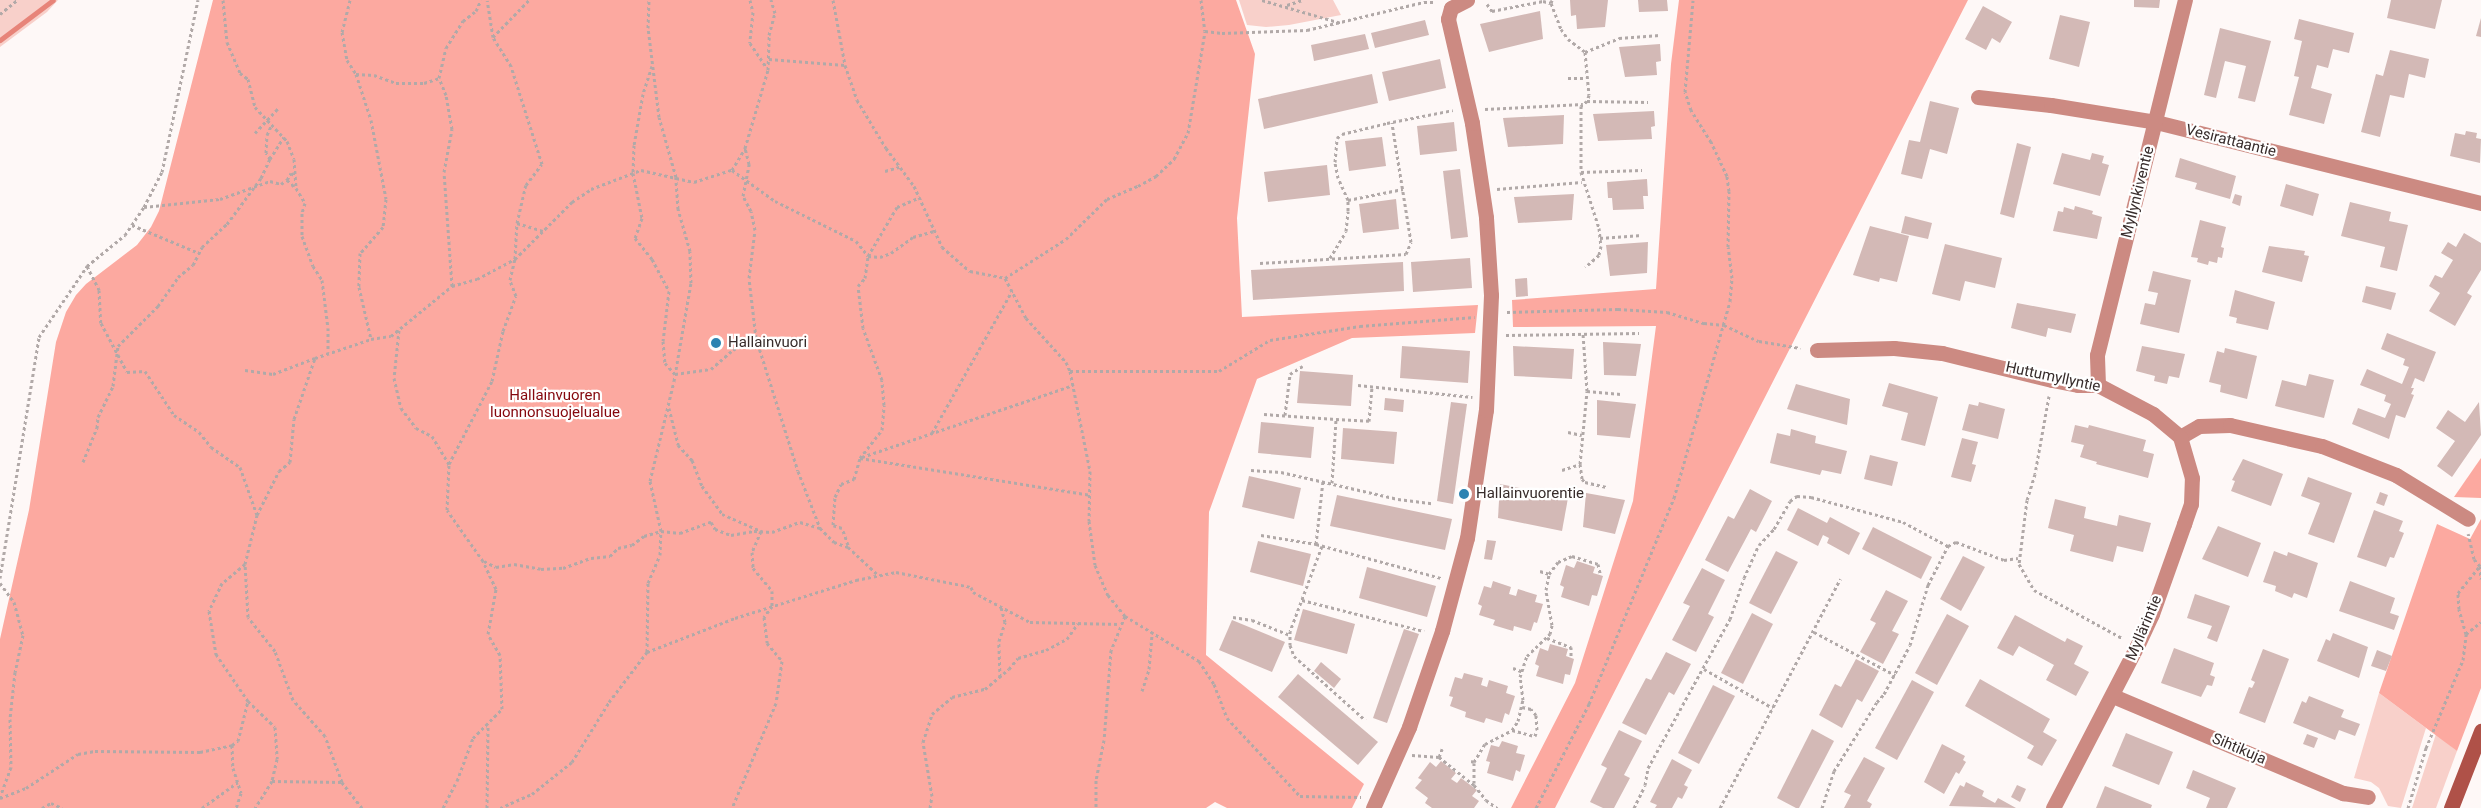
<!DOCTYPE html>
<html>
<head>
<meta charset="utf-8">
<style>
  body { margin:0 }
  #map { position:relative; width:2481px; height:808px; overflow:hidden; background:#fef8f7; font-family:Roboto,sans-serif }
  div>[style] { position:absolute }
  .green>* { inset:0; background:#f8d0ca }
  .forest>* { inset:0; background:#fca9a0 }
  .stream>* { height:5px; margin:-2.5px; padding:0 2.5px; transform-origin:2.5px; border-radius:2.5px; background:#e78479 }
  .building>* { inset:0; background:#d3b9b6 }
  .path>* { height:3px; margin-top:-1.5px; transform-origin:0; background:repeating-linear-gradient(90deg,#b1a9a8 0 3px,transparent 0 6px) }
  .street>* { height:15px; margin:-7.5px; padding:0 7.5px; transform-origin:7.5px; border-radius:7.5px; background:#cc8a82 }
  .secondary>* { height:15px; margin:-7.5px; padding:0 7.5px; transform-origin:7.5px; border-radius:7.5px; background:#af5148 }
  .dots>* { width:16px; height:16px; translate:-50% -50%; box-sizing:border-box; border:3px solid #fff; border-radius:50% }
  span { translate:-50% -50%; white-space:nowrap; text-align:center; line-height:1.15; -webkit-text-stroke:4.5px #fff; paint-order:stroke }
  .street-label { font-size:15px; color:#372c2b }
  .poi-label { font-size:15px; color:#372c2b }
  .left { translate:0 -50%; text-align:left }
  .park-label { font-size:15px; color:#85080e }
</style>
</head>
<body>
<div id="map">
  <div class="green">
    <i style="clip-path:polygon(0 0,58px 0,47px 12px,0 47px)"></i>
    <i style="clip-path:polygon(1239px 0,1333px 0,1341px 15px,1289px 25px,1266px 27px,1247px 25px)"></i>
    <i style="clip-path:polygon(2379px 693px,2426px 728px,2401px 808px,2388px 806px,2379px 788px,2371px 782px,2354px 778px)"></i>
    <i style="clip-path:polygon(2436px 734px,2457px 751px,2436px 808px,2412px 808px)"></i>
  </div>
  <div class="forest">
    <i style="clip-path:polygon(213px 0,1236px 0,1255px 54px,1237px 218px,1242px 317px,1478px 305px,1475px 333px,1352px 338px,1257px 379px,1209px 512px,1206px 655px,1364px 784px,1352px 808px,1227px 808px,1215px 802px,1206px 808px,0 808px,0 639px,29px 510px,56px 342px,66px 312px,76px 295px,86px 284px,137px 245px,151px 227px,159px 211px)"></i>
    <i style="clip-path:polygon(1679px 0,1968px 0,1555px 808px,1511px 808px,1575px 683px,1633px 501px,1656px 326px,1513px 327px,1512px 300px,1656px 289px,1671px 64px)"></i>
    <i style="clip-path:polygon(2481px 458px,2481px 498px,2454px 497px)"></i>
    <i style="clip-path:polygon(2481px 519px,2481px 688px,2457px 751px,2379px 693px,2437px 524px,2470px 539px)"></i>
  </div>
  <div class="stream">
    <i style="left:0;top:40px;width:66px;rotate:-37deg"></i>
  </div>
  <div class="building">
    <i style="clip-path:polygon(1570px 0,1608px 0,1605px 27px,1577px 29px,1576px 15px,1571px 16px)"></i>
    <i style="clip-path:polygon(1638px 0,1667px 0,1668px 11px,1639px 12px)"></i>
    <i style="clip-path:polygon(2134px 0,2160px 0,2159px 8px,2134px 7px)"></i>
    <i style="clip-path:polygon(2391px 0,2442px 0,2435px 29px,2387px 18px)"></i>
    <i style="clip-path:polygon(1983px 6px,2012px 22px,2000px 43px,1992px 38px,1986px 50px,1965px 39px)"></i>
    <i style="clip-path:polygon(1540px 11px,1543px 39px,1489px 52px,1480px 24px)"></i>
    <i style="clip-path:polygon(2060px 15px,2090px 22px,2079px 67px,2049px 59px)"></i>
    <i style="clip-path:polygon(2481px 18px,2481px 37px,2476px 36px)"></i>
    <i style="clip-path:polygon(2299px 19px,2354px 33px,2349px 53px,2333px 49px,2328px 68px,2317px 65px,2311px 88px,2332px 94px,2324px 124px,2289px 115px,2299px 77px,2294px 76px,2302px 41px,2294px 39px)"></i>
    <i style="clip-path:polygon(1425px 20px,1429px 35px,1375px 48px,1371px 33px)"></i>
    <i style="clip-path:polygon(2220px 28px,2271px 41px,2255px 102px,2238px 98px,2246px 66px,2225px 61px,2216px 98px,2204px 95px)"></i>
    <i style="clip-path:polygon(1365px 34px,1369px 49px,1314px 61px,1311px 45px)"></i>
    <i style="clip-path:polygon(1660px 44px,1661px 61px,1656px 62px,1657px 75px,1625px 77px,1619px 47px)"></i>
    <i style="clip-path:polygon(2390px 50px,2429px 59px,2425px 78px,2409px 74px,2404px 98px,2390px 95px,2380px 137px,2361px 132px,2376px 74px,2383px 76px)"></i>
    <i style="clip-path:polygon(1440px 59px,1446px 88px,1389px 101px,1382px 72px)"></i>
    <i style="clip-path:polygon(1372px 74px,1378px 103px,1264px 129px,1258px 99px)"></i>
    <i style="clip-path:polygon(1930px 101px,1959px 108px,1947px 154px,1930px 149px,1922px 179px,1901px 174px,1909px 140px,1920px 142px)"></i>
    <i style="clip-path:polygon(1654px 111px,1655px 126px,1651px 127px,1652px 139px,1598px 141px,1593px 114px)"></i>
    <i style="clip-path:polygon(1564px 115px,1563px 144px,1508px 147px,1503px 118px)"></i>
    <i style="clip-path:polygon(1454px 122px,1457px 151px,1420px 155px,1417px 126px)"></i>
    <i style="clip-path:polygon(2466px 131px,2477px 133px,2476px 138px,2481px 139px,2480px 163px,2450px 156px,2455px 133px,2465px 135px)"></i>
    <i style="clip-path:polygon(1382px 137px,1386px 166px,1349px 171px,1345px 141px)"></i>
    <i style="clip-path:polygon(2017px 143px,2031px 147px,2014px 218px,2000px 214px)"></i>
    <i style="clip-path:polygon(2062px 153px,2090px 160px,2092px 153px,2104px 156px,2102px 163px,2109px 165px,2100px 196px,2053px 184px)"></i>
    <i style="clip-path:polygon(2180px 158px,2236px 176px,2230px 199px,2195px 189px,2197px 183px,2175px 177px)"></i>
    <i style="clip-path:polygon(1327px 165px,1330px 195px,1268px 202px,1264px 172px)"></i>
    <i style="clip-path:polygon(1460px 169px,1468px 237px,1451px 239px,1443px 171px)"></i>
    <i style="clip-path:polygon(1647px 179px,1648px 196px,1643px 196px,1644px 209px,1613px 210px,1612px 198px,1608px 198px,1607px 182px)"></i>
    <i style="clip-path:polygon(2286px 184px,2319px 194px,2313px 216px,2280px 206px)"></i>
    <i style="clip-path:polygon(1574px 194px,1572px 220px,1518px 223px,1514px 197px)"></i>
    <i style="clip-path:polygon(2235px 194px,2242px 196px,2240px 206px,2232px 203px)"></i>
    <i style="clip-path:polygon(1396px 199px,1399px 229px,1363px 233px,1359px 204px)"></i>
    <i style="clip-path:polygon(2350px 202px,2391px 212px,2389px 221px,2408px 225px,2397px 271px,2380px 267px,2385px 247px,2341px 236px)"></i>
    <i style="clip-path:polygon(2075px 206px,2093px 211px,2092px 214px,2102px 217px,2097px 239px,2053px 231px,2058px 211px,2063px 212px,2064px 207px,2074px 210px)"></i>
    <i style="clip-path:polygon(1905px 216px,1932px 223px,1928px 239px,1901px 233px)"></i>
    <i style="clip-path:polygon(2200px 220px,2226px 227px,2221px 247px,2224px 248px,2222px 258px,2218px 257px,2217px 263px,2209px 261px,2208px 265px,2197px 262px,2198px 258px,2191px 257px)"></i>
    <i style="clip-path:polygon(1870px 226px,1909px 236px,1897px 282px,1880px 278px,1879px 282px,1853px 275px)"></i>
    <i style="clip-path:polygon(2464px 233px,2481px 243px,2481px 270px,2467px 293px,2472px 296px,2455px 326px,2429px 311px,2440px 293px,2429px 286px,2435px 275px,2442px 278px,2453px 260px,2441px 253px,2448px 242px,2456px 247px)"></i>
    <i style="clip-path:polygon(1648px 242px,1647px 273px,1610px 276px,1606px 245px)"></i>
    <i style="clip-path:polygon(1945px 244px,2002px 258px,1995px 288px,1965px 281px,1960px 301px,1932px 294px)"></i>
    <i style="clip-path:polygon(2269px 246px,2305px 251px,2304px 255px,2309px 256px,2302px 282px,2262px 272px)"></i>
    <i style="clip-path:polygon(1470px 258px,1472px 288px,1413px 292px,1411px 262px)"></i>
    <i style="clip-path:polygon(1403px 262px,1404px 291px,1253px 300px,1251px 270px)"></i>
    <i style="clip-path:polygon(2153px 271px,2191px 280px,2179px 333px,2140px 324px,2145px 303px,2155px 305px,2158px 293px,2148px 291px)"></i>
    <i style="clip-path:polygon(1527px 278px,1528px 296px,1516px 297px,1515px 279px)"></i>
    <i style="clip-path:polygon(2366px 286px,2396px 293px,2391px 310px,2362px 302px)"></i>
    <i style="clip-path:polygon(2235px 290px,2275px 302px,2268px 330px,2236px 323px,2237px 318px,2229px 316px)"></i>
    <i style="clip-path:polygon(2017px 303px,2076px 314px,2071px 333px,2048px 328px,2046px 337px,2011px 328px)"></i>
    <i style="clip-path:polygon(2387px 333px,2436px 352px,2424px 382px,2415px 378px,2411px 388px,2414px 388px,2411px 394px,2414px 395px,2405px 418px,2396px 415px,2389px 439px,2352px 424px,2358px 408px,2385px 418px,2391px 404px,2384px 401px,2386px 395px,2360px 385px,2367px 369px,2402px 384px,2409px 367px,2403px 365px,2405px 359px,2381px 349px)"></i>
    <i style="clip-path:polygon(1603px 342px,1641px 344px,1636px 376px,1604px 375px)"></i>
    <i style="clip-path:polygon(1402px 346px,1470px 351px,1468px 383px,1400px 378px)"></i>
    <i style="clip-path:polygon(1513px 346px,1574px 349px,1572px 379px,1514px 376px)"></i>
    <i style="clip-path:polygon(2142px 346px,2185px 354px,2179px 378px,2169px 376px,2167px 384px,2154px 381px,2155px 376px,2136px 371px)"></i>
    <i style="clip-path:polygon(2225px 348px,2257px 356px,2247px 399px,2220px 392px,2221px 385px,2209px 382px,2217px 351px,2224px 353px)"></i>
    <i style="clip-path:polygon(1300px 371px,1353px 375px,1351px 406px,1297px 403px)"></i>
    <i style="clip-path:polygon(2309px 374px,2334px 380px,2324px 418px,2275px 406px,2282px 380px,2306px 386px)"></i>
    <i style="clip-path:polygon(1889px 383px,1938px 397px,1925px 446px,1901px 440px,1908px 413px,1882px 406px)"></i>
    <i style="clip-path:polygon(1796px 384px,1850px 399px,1847px 425px,1787px 409px)"></i>
    <i style="clip-path:polygon(1385px 398px,1404px 400px,1403px 412px,1384px 410px)"></i>
    <i style="clip-path:polygon(1597px 400px,1636px 404px,1630px 438px,1597px 435px)"></i>
    <i style="clip-path:polygon(1451px 402px,1467px 404px,1453px 504px,1437px 501px)"></i>
    <i style="clip-path:polygon(1979px 402px,2005px 409px,1998px 439px,1962px 430px,1969px 404px,1978px 406px)"></i>
    <i style="clip-path:polygon(2479px 402px,2481px 435px,2452px 477px,2437px 466px,2455px 441px,2436px 428px,2448px 410px,2465px 422px)"></i>
    <i style="clip-path:polygon(1261px 422px,1314px 427px,1311px 458px,1258px 453px)"></i>
    <i style="clip-path:polygon(2075px 425px,2088px 428px,2089px 425px,2146px 440px,2143px 451px,2154px 454px,2148px 478px,2096px 464px,2097px 462px,2080px 457px,2084px 445px,2071px 442px)"></i>
    <i style="clip-path:polygon(1343px 428px,1397px 432px,1394px 464px,1341px 459px)"></i>
    <i style="clip-path:polygon(1791px 429px,1816px 436px,1815px 443px,1847px 451px,1841px 474px,1822px 470px,1820px 475px,1770px 463px,1777px 433px,1790px 436px)"></i>
    <i style="clip-path:polygon(1962px 438px,1978px 442px,1972px 464px,1976px 465px,1971px 482px,1951px 477px)"></i>
    <i style="clip-path:polygon(1870px 455px,1898px 462px,1892px 486px,1864px 479px)"></i>
    <i style="clip-path:polygon(2243px 459px,2283px 474px,2271px 506px,2231px 491px,2235px 481px,2232px 480px)"></i>
    <i style="clip-path:polygon(1249px 476px,1301px 488px,1294px 519px,1242px 507px)"></i>
    <i style="clip-path:polygon(2308px 477px,2352px 493px,2334px 543px,2308px 534px,2320px 503px,2301px 496px)"></i>
    <i style="clip-path:polygon(1500px 484px,1568px 498px,1562px 531px,1498px 518px)"></i>
    <i style="clip-path:polygon(1750px 489px,1772px 501px,1756px 532px,1751px 529px,1728px 572px,1705px 560px,1728px 516px,1734px 519px)"></i>
    <i style="clip-path:polygon(2380px 492px,2388px 495px,2384px 506px,2376px 503px)"></i>
    <i style="clip-path:polygon(1586px 493px,1625px 500px,1615px 534px,1583px 527px)"></i>
    <i style="clip-path:polygon(1337px 495px,1452px 519px,1445px 550px,1330px 526px)"></i>
    <i style="clip-path:polygon(2055px 499px,2086px 507px,2084px 518px,2117px 526px,2119px 515px,2151px 523px,2143px 552px,2117px 546px,2113px 562px,2070px 551px,2074px 535px,2048px 528px)"></i>
    <i style="clip-path:polygon(1798px 508px,1827px 523px,1830px 517px,1860px 533px,1849px 555px,1827px 543px,1829px 538px,1823px 535px,1818px 546px,1787px 530px)"></i>
    <i style="clip-path:polygon(2374px 510px,2403px 521px,2399px 531px,2404px 533px,2394px 558px,2390px 557px,2386px 567px,2357px 557px)"></i>
    <i style="clip-path:polygon(2218px 526px,2261px 543px,2248px 577px,2202px 559px)"></i>
    <i style="clip-path:polygon(1873px 527px,1932px 557px,1921px 579px,1862px 549px)"></i>
    <i style="clip-path:polygon(1487px 540px,1496px 541px,1492px 560px,1484px 559px)"></i>
    <i style="clip-path:polygon(1258px 541px,1311px 554px,1303px 586px,1250px 572px)"></i>
    <i style="clip-path:polygon(1776px 551px,1798px 562px,1771px 614px,1749px 603px)"></i>
    <i style="clip-path:polygon(2274px 551px,2287px 556px,2288px 552px,2318px 563px,2307px 598px,2294px 593px,2292px 598px,2275px 591px,2276px 586px,2263px 582px)"></i>
    <i style="clip-path:polygon(1963px 556px,1985px 567px,1961px 611px,1940px 599px)"></i>
    <i style="clip-path:polygon(1577px 561px,1595px 567px,1593px 573px,1603px 576px,1597px 596px,1592px 595px,1589px 606px,1561px 597px,1564px 587px,1560px 585px,1566px 565px,1574px 568px)"></i>
    <i style="clip-path:polygon(1367px 567px,1436px 586px,1427px 617px,1359px 598px)"></i>
    <i style="clip-path:polygon(1702px 568px,1725px 580px,1708px 614px,1714px 617px,1696px 652px,1672px 640px,1690px 606px,1683px 603px)"></i>
    <i style="clip-path:polygon(1493px 581px,1511px 587px,1509px 594px,1516px 596px,1518px 589px,1537px 595px,1535px 602px,1543px 604px,1537px 623px,1534px 622px,1531px 631px,1514px 626px,1513px 631px,1493px 625px,1495px 620px,1479px 615px,1482px 606px,1478px 604px,1484px 586px,1491px 588px)"></i>
    <i style="clip-path:polygon(2350px 581px,2395px 598px,2390px 613px,2399px 616px,2394px 630px,2339px 611px)"></i>
    <i style="clip-path:polygon(1886px 590px,1908px 601px,1892px 631px,1899px 634px,1883px 664px,1860px 652px,1876px 623px,1870px 620px)"></i>
    <i style="clip-path:polygon(2195px 594px,2230px 606px,2217px 642px,2207px 638px,2212px 626px,2187px 618px)"></i>
    <i style="clip-path:polygon(1303px 609px,1355px 624px,1347px 654px,1294px 640px)"></i>
    <i style="clip-path:polygon(1752px 613px,1773px 624px,1743px 684px,1721px 673px)"></i>
    <i style="clip-path:polygon(1947px 614px,1969px 626px,1937px 685px,1915px 673px)"></i>
    <i style="clip-path:polygon(2015px 615px,2065px 642px,2067px 638px,2083px 646px,2074px 664px,2089px 672px,2076px 696px,2046px 680px,2054px 665px,2019px 646px,2013px 656px,1997px 648px)"></i>
    <i style="clip-path:polygon(1232px 620px,1285px 642px,1272px 672px,1219px 650px)"></i>
    <i style="clip-path:polygon(1404px 629px,1419px 634px,1387px 723px,1373px 718px)"></i>
    <i style="clip-path:polygon(2333px 633px,2368px 647px,2359px 678px,2317px 661px,2326px 639px,2330px 641px)"></i>
    <i style="clip-path:polygon(1550px 644px,1568px 649px,1566px 656px,1574px 659px,1570px 675px,1565px 674px,1563px 684px,1536px 676px,1539px 666px,1535px 664px,1540px 648px,1548px 651px)"></i>
    <i style="clip-path:polygon(2174px 648px,2214px 663px,2210px 675px,2215px 677px,2212px 686px,2207px 685px,2201px 697px,2161px 683px)"></i>
    <i style="clip-path:polygon(2263px 649px,2289px 659px,2265px 723px,2239px 713px,2249px 687px,2252px 688px,2255px 682px,2251px 680px)"></i>
    <i style="clip-path:polygon(2377px 650px,2392px 656px,2386px 671px,2371px 666px)"></i>
    <i style="clip-path:polygon(1666px 652px,1691px 664px,1674px 695px,1669px 692px,1646px 735px,1622px 723px,1646px 678px,1651px 680px)"></i>
    <i style="clip-path:polygon(1856px 659px,1879px 671px,1862px 702px,1857px 699px,1842px 728px,1819px 715px,1835px 684px,1841px 687px)"></i>
    <i style="clip-path:polygon(1321px 662px,1341px 679px,1334px 688px,1314px 671px)"></i>
    <i style="clip-path:polygon(1464px 673px,1483px 678px,1481px 685px,1487px 687px,1489px 680px,1508px 686px,1506px 693px,1515px 696px,1509px 715px,1505px 713px,1502px 723px,1486px 718px,1484px 723px,1465px 717px,1466px 712px,1450px 706px,1453px 697px,1449px 696px,1455px 677px,1462px 679px)"></i>
    <i style="clip-path:polygon(1298px 674px,1378px 742px,1358px 765px,1278px 697px)"></i>
    <i style="clip-path:polygon(1980px 679px,2050px 719px,2043px 732px,2057px 740px,2042px 766px,2027px 758px,2034px 746px,1965px 706px)"></i>
    <i style="clip-path:polygon(1912px 680px,1934px 692px,1897px 760px,1875px 748px)"></i>
    <i style="clip-path:polygon(1713px 685px,1735px 696px,1699px 764px,1678px 753px)"></i>
    <i style="clip-path:polygon(2309px 696px,2344px 710px,2341px 717px,2360px 724px,2355px 736px,2339px 730px,2335px 740px,2293px 723px,2302px 701px,2306px 703px)"></i>
    <i style="clip-path:polygon(1812px 729px,1834px 741px,1799px 808px,1796px 808px,1777px 798px)"></i>
    <i style="clip-path:polygon(1619px 730px,1642px 741px,1624px 775px,1630px 778px,1614px 808px,1603px 808px,1590px 802px,1607px 768px,1601px 765px)"></i>
    <i style="clip-path:polygon(2126px 733px,2173px 752px,2159px 785px,2112px 766px)"></i>
    <i style="clip-path:polygon(2307px 734px,2318px 738px,2314px 748px,2303px 744px)"></i>
    <i style="clip-path:polygon(1502px 741px,1518px 746px,1516px 753px,1525px 755px,1520px 772px,1516px 770px,1513px 781px,1487px 773px,1490px 762px,1486px 761px,1491px 745px,1499px 747px)"></i>
    <i style="clip-path:polygon(1942px 744px,1965px 756px,1963px 760px,1966px 762px,1959px 774px,1956px 772px,1944px 794px,1924px 782px)"></i>
    <i style="clip-path:polygon(1864px 757px,1885px 768px,1867px 801px,1872px 804px,1870px 808px,1844px 808px,1851px 795px,1844px 792px)"></i>
    <i style="clip-path:polygon(1672px 759px,1692px 770px,1684px 785px,1688px 787px,1682px 799px,1678px 797px,1672px 808px,1655px 808px,1657px 805px,1650px 802px)"></i>
    <i style="clip-path:polygon(1441px 761px,1456px 773px,1451px 779px,1457px 783px,1461px 778px,1477px 790px,1472px 796px,1479px 801px,1474px 808px,1432px 808px,1425px 803px,1428px 798px,1415px 788px,1422px 780px,1418px 778px,1430px 762px,1436px 767px)"></i>
    <i style="clip-path:polygon(2193px 770px,2236px 788px,2227px 808px,2206px 808px,2210px 798px,2186px 788px)"></i>
    <i style="clip-path:polygon(1966px 782px,1984px 791px,1982px 796px,1995px 803px,1998px 798px,2016px 808px,1949px 806px,1960px 785px,1964px 787px)"></i>
    <i style="clip-path:polygon(2017px 785px,2026px 789px,2020px 802px,2011px 797px)"></i>
    <i style="clip-path:polygon(2105px 786px,2152px 805px,2151px 808px,2096px 808px)"></i>
  </div>
  <div class="path">
    <i style="left:223px;top:0;width:42px;rotate:84.6deg"></i>
    <i style="left:227px;top:42px;width:34px;rotate:67deg"></i>
    <i style="left:240px;top:73px;width:10px;rotate:37deg"></i>
    <i style="left:248px;top:79px;width:29px;rotate:76deg"></i>
    <i style="left:255px;top:107px;width:47px;rotate:46.7deg"></i>
    <i style="left:287px;top:141px;width:19px;rotate:69deg"></i>
    <i style="left:294px;top:159px;width:29px;rotate:86deg"></i>
    <i style="left:296px;top:188px;width:17px;rotate:59deg"></i>
    <i style="left:305px;top:203px;width:10px;rotate:107deg"></i>
    <i style="left:302px;top:213px;width:23px;rotate:90deg"></i>
    <i style="left:302px;top:236px;width:32px;rotate:70deg"></i>
    <i style="left:313px;top:266px;width:17px;rotate:57deg"></i>
    <i style="left:322px;top:280px;width:48px;rotate:82.9deg"></i>
    <i style="left:328px;top:328px;width:24px;rotate:90deg"></i>
    <i style="left:350px;top:0;width:33px;rotate:104deg"></i>
    <i style="left:342px;top:32px;width:28px;rotate:80deg"></i>
    <i style="left:347px;top:60px;width:17px;rotate:57deg"></i>
    <i style="left:356px;top:74px;width:48px;rotate:71.9deg"></i>
    <i style="left:371px;top:120px;width:80px;rotate:79.2deg"></i>
    <i style="left:386px;top:199px;width:28px;rotate:96deg"></i>
    <i style="left:383px;top:227px;width:35px;rotate:131deg"></i>
    <i style="left:360px;top:253px;width:34px;rotate:92deg"></i>
    <i style="left:359px;top:287px;width:53px;rotate:77deg"></i>
    <i style="left:750px;top:0;width:12px;rotate:76deg"></i>
    <i style="left:753px;top:12px;width:31px;rotate:96deg"></i>
    <i style="left:750px;top:43px;width:30px;rotate:56deg"></i>
    <i style="left:833px;top:0;width:66px;rotate:79.5deg"></i>
    <i style="left:845px;top:65px;width:37px;rotate:71deg"></i>
    <i style="left:857px;top:100px;width:56px;rotate:58.9deg"></i>
    <i style="left:886px;top:148px;width:47px;rotate:53.6deg"></i>
    <i style="left:914px;top:186px;width:67px;rotate:65.3deg"></i>
    <i style="left:942px;top:247px;width:37px;rotate:41deg"></i>
    <i style="left:970px;top:271px;width:36px;rotate:11deg"></i>
    <i style="left:1005px;top:278px;width:72px;rotate:-32.6deg"></i>
    <i style="left:1066px;top:239px;width:57px;rotate:-44.3deg"></i>
    <i style="left:1107px;top:199px;width:34px;rotate:-23deg"></i>
    <i style="left:1138px;top:186px;width:21px;rotate:-29deg"></i>
    <i style="left:1156px;top:176px;width:25px;rotate:-43deg"></i>
    <i style="left:1174px;top:159px;width:30px;rotate:-62deg"></i>
    <i style="left:1188px;top:133px;width:103px;rotate:-80.5deg"></i>
    <i style="left:1201px;top:0;width:31px;rotate:83deg"></i>
    <i style="left:1205px;top:31px;width:17px;rotate:7deg"></i>
    <i style="left:1222px;top:33px;width:85px;rotate:-2deg"></i>
    <i style="left:1307px;top:30px;width:120px;rotate:-13.5deg"></i>
    <i style="left:1424px;top:2px;width:11px"></i>
    <i style="left:1262px;top:0;width:82px;rotate:16.2deg"></i>
    <i style="left:1552px;top:0;width:3px;rotate:108deg"></i>
    <i style="left:1551px;top:3px;width:28px;rotate:69deg"></i>
    <i style="left:1561px;top:29px;width:12px;rotate:55deg"></i>
    <i style="left:1568px;top:39px;width:21px;rotate:37deg"></i>
    <i style="left:1585px;top:52px;width:43px;rotate:84.7deg"></i>
    <i style="left:1589px;top:95px;width:6px;rotate:108deg"></i>
    <i style="left:1587px;top:101px;width:8px;rotate:140deg"></i>
    <i style="left:1581px;top:106px;width:66px;rotate:90deg"></i>
    <i style="left:1581px;top:172px;width:59px;rotate:72.2deg"></i>
    <i style="left:1599px;top:228px;width:18px;rotate:84deg"></i>
    <i style="left:1601px;top:246px;width:9px;rotate:103deg"></i>
    <i style="left:1599px;top:255px;width:18px;rotate:139deg"></i>
    <i style="left:1487px;top:4px;width:9px;rotate:54deg"></i>
    <i style="left:1492px;top:11px;width:52px;rotate:-11.1deg"></i>
    <i style="left:1543px;top:1px;width:8px;rotate:14deg"></i>
    <i style="left:1287px;top:5px;width:16px;rotate:-18deg"></i>
    <i style="left:0;top:14px;width:22px;rotate:-39deg"></i>
    <i style="left:493px;top:37px;width:52px;rotate:-45.8deg"></i>
    <i style="left:1585px;top:52px;width:37px;rotate:-22deg"></i>
    <i style="left:1619px;top:38px;width:41px;rotate:-4.2deg"></i>
    <i style="left:769px;top:59px;width:76px;rotate:4.5deg"></i>
    <i style="left:652px;top:66px;width:29px;rotate:108deg"></i>
    <i style="left:643px;top:94px;width:52px;rotate:100deg"></i>
    <i style="left:634px;top:145px;width:28px;rotate:92deg"></i>
    <i style="left:633px;top:173px;width:46px;rotate:78.7deg"></i>
    <i style="left:642px;top:218px;width:21px;rotate:109deg"></i>
    <i style="left:635px;top:238px;width:27px;rotate:51deg"></i>
    <i style="left:652px;top:259px;width:36px;rotate:62deg"></i>
    <i style="left:669px;top:291px;width:50px;rotate:96.8deg"></i>
    <i style="left:663px;top:341px;width:22px;rotate:85deg"></i>
    <i style="left:665px;top:363px;width:15px;rotate:48deg"></i>
    <i style="left:675px;top:374px;width:36px;rotate:-8deg"></i>
    <i style="left:711px;top:369px;width:29px;rotate:-41deg"></i>
    <i style="left:733px;top:350px;width:26px;rotate:-28deg"></i>
    <i style="left:756px;top:338px;width:60px;rotate:-96.7deg"></i>
    <i style="left:749px;top:278px;width:48px;rotate:-82.9deg"></i>
    <i style="left:755px;top:230px;width:19px;rotate:-102deg"></i>
    <i style="left:751px;top:211px;width:17px;rotate:-118deg"></i>
    <i style="left:743px;top:196px;width:33px;rotate:-79deg"></i>
    <i style="left:749px;top:164px;width:16px;rotate:-104deg"></i>
    <i style="left:356px;top:74px;width:18px;rotate:3deg"></i>
    <i style="left:374px;top:75px;width:23px;rotate:20deg"></i>
    <i style="left:396px;top:83px;width:28px"></i>
    <i style="left:424px;top:83px;width:16px;rotate:-18deg"></i>
    <i style="left:1568px;top:78px;width:17px"></i>
    <i style="left:1587px;top:101px;width:61px;rotate:0.9deg"></i>
    <i style="left:1485px;top:109px;width:98px;rotate:-2.9deg"></i>
    <i style="left:255px;top:133px;width:35px;rotate:-47deg"></i>
    <i style="left:270px;top:159px;width:26px;rotate:-58deg"></i>
    <i style="left:732px;top:170px;width:26px;rotate:-59deg"></i>
    <i style="left:745px;top:148px;width:81px;rotate:-73.6deg"></i>
    <i style="left:768px;top:70px;width:35px;rotate:-88deg"></i>
    <i style="left:769px;top:35px;width:23px;rotate:-75deg"></i>
    <i style="left:775px;top:13px;width:14px;rotate:-107deg"></i>
    <i style="left:885px;top:171px;width:15px;rotate:-16deg"></i>
    <i style="left:1581px;top:172px;width:61px;rotate:-1.9deg"></i>
    <i style="left:287px;top:180px;width:12px;rotate:42deg"></i>
    <i style="left:1497px;top:189px;width:85px;rotate:-4.7deg"></i>
    <i style="left:1348px;top:200px;width:56px;rotate:-11.3deg"></i>
    <i style="left:144px;top:207px;width:76px;rotate:-6deg"></i>
    <i style="left:220px;top:199px;width:53px;rotate:-19.8deg"></i>
    <i style="left:270px;top:181px;width:11px;rotate:15deg"></i>
    <i style="left:281px;top:184px;width:7px;rotate:-34deg"></i>
    <i style="left:287px;top:180px;width:8px;rotate:-60deg"></i>
    <i style="left:291px;top:173px;width:6px;rotate:31deg"></i>
    <i style="left:517px;top:223px;width:27px;rotate:17deg"></i>
    <i style="left:132px;top:225px;width:73px;rotate:22.7deg"></i>
    <i style="left:1600px;top:238px;width:42px;rotate:-4.1deg"></i>
    <i style="left:1330px;top:258px;width:31px;rotate:-59deg"></i>
    <i style="left:1346px;top:231px;width:20px;rotate:-84deg"></i>
    <i style="left:1348px;top:211px;width:11px;rotate:-90deg"></i>
    <i style="left:1348px;top:200px;width:24px;rotate:-114deg"></i>
    <i style="left:1338px;top:178px;width:16px;rotate:-101deg"></i>
    <i style="left:1335px;top:162px;width:24px;rotate:-85deg"></i>
    <i style="left:1337px;top:138px;width:6px;rotate:-39deg"></i>
    <i style="left:1342px;top:134px;width:46px;rotate:-13.7deg"></i>
    <i style="left:1387px;top:123px;width:67px;rotate:-11.1deg"></i>
    <i style="left:1260px;top:263px;width:146px;rotate:-3.5deg"></i>
    <i style="left:1406px;top:254px;width:13px;rotate:-67deg"></i>
    <i style="left:1411px;top:242px;width:121px;rotate:-99.1deg"></i>
    <i style="left:87px;top:266px;width:27px;rotate:63deg"></i>
    <i style="left:99px;top:290px;width:33px;rotate:87deg"></i>
    <i style="left:101px;top:323px;width:55px;rotate:62deg"></i>
    <i style="left:127px;top:372px;width:18px;rotate:-3deg"></i>
    <i style="left:145px;top:371px;width:53px;rotate:56.6deg"></i>
    <i style="left:174px;top:415px;width:30px;rotate:34deg"></i>
    <i style="left:199px;top:432px;width:19px;rotate:51deg"></i>
    <i style="left:211px;top:447px;width:35px;rotate:35deg"></i>
    <i style="left:240px;top:467px;width:51px;rotate:70.5deg"></i>
    <i style="left:1005px;top:278px;width:45px;rotate:62.3deg"></i>
    <i style="left:1026px;top:318px;width:59px;rotate:47.7deg"></i>
    <i style="left:1066px;top:362px;width:10px;rotate:66deg"></i>
    <i style="left:1070px;top:371px;width:102px;rotate:78.7deg"></i>
    <i style="left:1090px;top:471px;width:50px;rotate:91.1deg"></i>
    <i style="left:1089px;top:521px;width:44px;rotate:82.2deg"></i>
    <i style="left:1095px;top:565px;width:33px;rotate:67deg"></i>
    <i style="left:1108px;top:595px;width:27px;rotate:51deg"></i>
    <i style="left:1125px;top:616px;width:37px;rotate:112deg"></i>
    <i style="left:1111px;top:650px;width:90px;rotate:94.4deg"></i>
    <i style="left:1104px;top:740px;width:41px;rotate:101.3deg"></i>
    <i style="left:1096px;top:780px;width:28px;rotate:90deg"></i>
    <i style="left:452px;top:286px;width:26px;rotate:-16deg"></i>
    <i style="left:477px;top:279px;width:43px;rotate:-27.8deg"></i>
    <i style="left:515px;top:259px;width:81px;rotate:-45deg"></i>
    <i style="left:572px;top:202px;width:23px;rotate:-34deg"></i>
    <i style="left:591px;top:189px;width:53px;rotate:-20.8deg"></i>
    <i style="left:641px;top:170px;width:54px;rotate:12.8deg"></i>
    <i style="left:694px;top:182px;width:40px;rotate:-18deg"></i>
    <i style="left:732px;top:170px;width:53px;rotate:35.8deg"></i>
    <i style="left:775px;top:201px;width:90px;rotate:26.3deg"></i>
    <i style="left:856px;top:241px;width:19px;rotate:51deg"></i>
    <i style="left:868px;top:256px;width:12px;rotate:5deg"></i>
    <i style="left:880px;top:257px;width:12px;rotate:-20deg"></i>
    <i style="left:891px;top:253px;width:27px;rotate:-36deg"></i>
    <i style="left:913px;top:237px;width:22px;rotate:-16deg"></i>
    <i style="left:1507px;top:312px;width:111px;rotate:-1.5deg"></i>
    <i style="left:1618px;top:309px;width:49px;rotate:3.5deg"></i>
    <i style="left:1667px;top:312px;width:39px;rotate:17deg"></i>
    <i style="left:1704px;top:323px;width:20px;rotate:6deg"></i>
    <i style="left:1724px;top:325px;width:38px;rotate:25deg"></i>
    <i style="left:1759px;top:341px;width:42px;rotate:9.7deg"></i>
    <i style="left:399px;top:330px;width:48px;rotate:95.9deg"></i>
    <i style="left:394px;top:378px;width:31px;rotate:77deg"></i>
    <i style="left:401px;top:408px;width:25px;rotate:53deg"></i>
    <i style="left:416px;top:428px;width:18px;rotate:27deg"></i>
    <i style="left:432px;top:436px;width:33px;rotate:59deg"></i>
    <i style="left:1506px;top:335px;width:133px;rotate:-0.9deg"></i>
    <i style="left:756px;top:338px;width:139px;rotate:72.5deg"></i>
    <i style="left:798px;top:471px;width:61px;rotate:68.9deg"></i>
    <i style="left:245px;top:370px;width:28px;rotate:8deg"></i>
    <i style="left:273px;top:374px;width:45px;rotate:-20.9deg"></i>
    <i style="left:1070px;top:371px;width:149px"></i>
    <i style="left:1219px;top:371px;width:60px;rotate:-31.3deg"></i>
    <i style="left:1270px;top:340px;width:91px;rotate:-8.8deg"></i>
    <i style="left:1360px;top:326px;width:115px;rotate:-4.5deg"></i>
    <i style="left:1358px;top:385px;width:115px;rotate:6deg"></i>
    <i style="left:1587px;top:391px;width:34px;rotate:5deg"></i>
    <i style="left:2049px;top:396px;width:79px;rotate:100.2deg"></i>
    <i style="left:2035px;top:474px;width:27px;rotate:107deg"></i>
    <i style="left:2027px;top:500px;width:64px;rotate:97.1deg"></i>
    <i style="left:2019px;top:564px;width:30px;rotate:60deg"></i>
    <i style="left:2034px;top:590px;width:100px;rotate:28.6deg"></i>
    <i style="left:669px;top:408px;width:38px;rotate:76deg"></i>
    <i style="left:678px;top:445px;width:21px;rotate:47deg"></i>
    <i style="left:692px;top:460px;width:28px;rotate:69deg"></i>
    <i style="left:702px;top:486px;width:34px;rotate:54deg"></i>
    <i style="left:722px;top:514px;width:43px;rotate:23.6deg"></i>
    <i style="left:761px;top:531px;width:23px;rotate:113deg"></i>
    <i style="left:752px;top:552px;width:16px;rotate:86deg"></i>
    <i style="left:753px;top:568px;width:30px;rotate:50deg"></i>
    <i style="left:772px;top:591px;width:15px;rotate:90deg"></i>
    <i style="left:772px;top:606px;width:14px;rotate:126deg"></i>
    <i style="left:764px;top:617px;width:26px;rotate:83deg"></i>
    <i style="left:767px;top:643px;width:23px;rotate:50deg"></i>
    <i style="left:782px;top:661px;width:42px;rotate:98.1deg"></i>
    <i style="left:776px;top:703px;width:114px;rotate:112.7deg"></i>
    <i style="left:1264px;top:414px;width:72px;rotate:4deg"></i>
    <i style="left:1285px;top:415px;width:41px;rotate:-83deg"></i>
    <i style="left:1290px;top:374px;width:15px;rotate:-32deg"></i>
    <i style="left:1568px;top:432px;width:14px;rotate:12deg"></i>
    <i style="left:932px;top:433px;width:163px;rotate:-60.6deg"></i>
    <i style="left:862px;top:457px;width:223px;rotate:-18.8deg"></i>
    <i style="left:860px;top:458px;width:234px;rotate:9.1deg"></i>
    <i style="left:83px;top:462px;width:37px;rotate:-68deg"></i>
    <i style="left:97px;top:428px;width:11px;rotate:-85deg"></i>
    <i style="left:98px;top:417px;width:34px;rotate:-64deg"></i>
    <i style="left:113px;top:386px;width:40px;rotate:-82.9deg"></i>
    <i style="left:118px;top:346px;width:57px;rotate:-45deg"></i>
    <i style="left:158px;top:306px;width:35px;rotate:-55deg"></i>
    <i style="left:178px;top:277px;width:19px;rotate:-39deg"></i>
    <i style="left:193px;top:265px;width:20px;rotate:-63deg"></i>
    <i style="left:202px;top:247px;width:34px;rotate:-43deg"></i>
    <i style="left:227px;top:224px;width:57px;rotate:-53.5deg"></i>
    <i style="left:261px;top:178px;width:21px;rotate:-65deg"></i>
    <i style="left:270px;top:159px;width:7px;rotate:-124deg"></i>
    <i style="left:266px;top:153px;width:18px;rotate:-87deg"></i>
    <i style="left:267px;top:135px;width:12px;rotate:-66deg"></i>
    <i style="left:1580px;top:464px;width:73px;rotate:-84.5deg"></i>
    <i style="left:1587px;top:391px;width:57px;rotate:-94deg"></i>
    <i style="left:1251px;top:470px;width:30px;rotate:4deg"></i>
    <i style="left:1281px;top:472px;width:120px;rotate:13deg"></i>
    <i style="left:1398px;top:499px;width:34px;rotate:7deg"></i>
    <i style="left:1562px;top:470px;width:19px;rotate:-18deg"></i>
    <i style="left:1580px;top:464px;width:15px;rotate:82deg"></i>
    <i style="left:1582px;top:479px;width:4px;rotate:45deg"></i>
    <i style="left:1585px;top:482px;width:22px;rotate:13deg"></i>
    <i style="left:1332px;top:483px;width:64px;rotate:-86.4deg"></i>
    <i style="left:1336px;top:419px;width:33px;rotate:3deg"></i>
    <i style="left:1369px;top:421px;width:34px;rotate:-85deg"></i>
    <i style="left:1261px;top:535px;width:56px;rotate:9.3deg"></i>
    <i style="left:1316px;top:544px;width:63px;rotate:-83.7deg"></i>
    <i style="left:1316px;top:544px;width:130px;rotate:15.2deg"></i>
    <i style="left:848px;top:545px;width:18px;rotate:-109deg"></i>
    <i style="left:842px;top:528px;width:9px;rotate:-162deg"></i>
    <i style="left:833px;top:525px;width:28px;rotate:-86deg"></i>
    <i style="left:835px;top:497px;width:14px;rotate:-65deg"></i>
    <i style="left:841px;top:484px;width:14px;rotate:-21deg"></i>
    <i style="left:854px;top:479px;width:22px;rotate:-74deg"></i>
    <i style="left:860px;top:458px;width:36px;rotate:-52deg"></i>
    <i style="left:882px;top:430px;width:25px;rotate:-85deg"></i>
    <i style="left:884px;top:405px;width:25px;rotate:-95deg"></i>
    <i style="left:882px;top:380px;width:55px;rotate:-110.1deg"></i>
    <i style="left:863px;top:328px;width:42px;rotate:-96.8deg"></i>
    <i style="left:858px;top:286px;width:11px;rotate:-49deg"></i>
    <i style="left:865px;top:278px;width:22px;rotate:-82deg"></i>
    <i style="left:868px;top:256px;width:57px;rotate:-59.4deg"></i>
    <i style="left:897px;top:207px;width:25px;rotate:-23deg"></i>
    <i style="left:1322px;top:546px;width:91px;rotate:110.6deg"></i>
    <i style="left:1290px;top:631px;width:14px;rotate:90deg"></i>
    <i style="left:1290px;top:645px;width:12px;rotate:70deg"></i>
    <i style="left:1294px;top:656px;width:96px;rotate:42deg"></i>
    <i style="left:484px;top:561px;width:13px;rotate:27deg"></i>
    <i style="left:496px;top:567px;width:18px;rotate:-9deg"></i>
    <i style="left:514px;top:564px;width:27px;rotate:10deg"></i>
    <i style="left:541px;top:569px;width:22px;rotate:-3deg"></i>
    <i style="left:563px;top:568px;width:30px;rotate:-20deg"></i>
    <i style="left:591px;top:558px;width:19px;rotate:-6deg"></i>
    <i style="left:610px;top:556px;width:11px;rotate:-45deg"></i>
    <i style="left:618px;top:548px;width:14px;rotate:-12deg"></i>
    <i style="left:632px;top:545px;width:15px;rotate:-37deg"></i>
    <i style="left:644px;top:536px;width:18px;rotate:-16deg"></i>
    <i style="left:661px;top:531px;width:19px;rotate:6deg"></i>
    <i style="left:680px;top:533px;width:33px;rotate:-20deg"></i>
    <i style="left:711px;top:522px;width:8px;rotate:60deg"></i>
    <i style="left:715px;top:529px;width:17px;rotate:21deg"></i>
    <i style="left:731px;top:535px;width:23px;rotate:-10deg"></i>
    <i style="left:754px;top:531px;width:18px;rotate:3deg"></i>
    <i style="left:772px;top:532px;width:30px;rotate:-20deg"></i>
    <i style="left:800px;top:522px;width:21px;rotate:17deg"></i>
    <i style="left:820px;top:528px;width:20px;rotate:45deg"></i>
    <i style="left:834px;top:542px;width:15px;rotate:20deg"></i>
    <i style="left:848px;top:547px;width:41px;rotate:43deg"></i>
    <i style="left:245px;top:564px;width:30px;rotate:140deg"></i>
    <i style="left:222px;top:583px;width:31px;rotate:115deg"></i>
    <i style="left:209px;top:611px;width:44px;rotate:80.8deg"></i>
    <i style="left:216px;top:654px;width:57px;rotate:55.8deg"></i>
    <i style="left:248px;top:701px;width:37px;rotate:44deg"></i>
    <i style="left:275px;top:727px;width:32px;rotate:86deg"></i>
    <i style="left:277px;top:759px;width:23px;rotate:103deg"></i>
    <i style="left:272px;top:781px;width:32px;rotate:122deg"></i>
    <i style="left:2480px;top:566px;width:13px;rotate:86deg"></i>
    <i style="left:1540px;top:571px;width:9px;rotate:18deg"></i>
    <i style="left:0;top:578px;width:244px;rotate:-80.8deg"></i>
    <i style="left:39px;top:337px;width:86px;rotate:-55.9deg"></i>
    <i style="left:87px;top:266px;width:49px;rotate:-39.2deg"></i>
    <i style="left:125px;top:235px;width:34px;rotate:-56deg"></i>
    <i style="left:144px;top:207px;width:39px;rotate:-63deg"></i>
    <i style="left:162px;top:172px;width:176px;rotate:-78.2deg"></i>
    <i style="left:0;top:583px;width:24px;rotate:54deg"></i>
    <i style="left:14px;top:602px;width:34px;rotate:75deg"></i>
    <i style="left:23px;top:635px;width:38px;rotate:102deg"></i>
    <i style="left:15px;top:672px;width:47px;rotate:96.1deg"></i>
    <i style="left:10px;top:719px;width:48px;rotate:88.8deg"></i>
    <i style="left:11px;top:767px;width:32px;rotate:110deg"></i>
    <i style="left:1302px;top:600px;width:126px;rotate:14.3deg"></i>
    <i style="left:1125px;top:616px;width:87px;rotate:31.3deg"></i>
    <i style="left:1199px;top:661px;width:27px;rotate:57deg"></i>
    <i style="left:1214px;top:684px;width:36px;rotate:69deg"></i>
    <i style="left:1227px;top:718px;width:107px;rotate:46.9deg"></i>
    <i style="left:1300px;top:796px;width:61px;rotate:0.9deg"></i>
    <i style="left:1233px;top:617px;width:19px;rotate:9deg"></i>
    <i style="left:1252px;top:620px;width:41px;rotate:21.5deg"></i>
    <i style="left:1814px;top:632px;width:92px;rotate:28deg"></i>
    <i style="left:2466px;top:634px;width:19px;rotate:-39deg"></i>
    <i style="left:1547px;top:638px;width:26px;rotate:21deg"></i>
    <i style="left:1571px;top:647px;width:9px;rotate:90deg"></i>
    <i style="left:647px;top:652px;width:69px;rotate:-89.2deg"></i>
    <i style="left:648px;top:583px;width:30px;rotate:-67deg"></i>
    <i style="left:660px;top:555px;width:24px;rotate:-88deg"></i>
    <i style="left:661px;top:531px;width:51px;rotate:-102.4deg"></i>
    <i style="left:650px;top:481px;width:103px;rotate:-76.5deg"></i>
    <i style="left:674px;top:381px;width:99px;rotate:-80.2deg"></i>
    <i style="left:691px;top:283px;width:32px;rotate:-92deg"></i>
    <i style="left:690px;top:251px;width:44px;rotate:-105.9deg"></i>
    <i style="left:678px;top:209px;width:32px;rotate:-94deg"></i>
    <i style="left:676px;top:177px;width:62px;rotate:-105.8deg"></i>
    <i style="left:659px;top:117px;width:90px;rotate:-97deg"></i>
    <i style="left:648px;top:28px;width:28px;rotate:-88deg"></i>
    <i style="left:1513px;top:668px;width:9px;rotate:21deg"></i>
    <i style="left:1704px;top:669px;width:79px;rotate:29.5deg"></i>
    <i style="left:1000px;top:677px;width:36px;rotate:-92deg"></i>
    <i style="left:999px;top:641px;width:20px;rotate:-72deg"></i>
    <i style="left:1005px;top:622px;width:16px;rotate:-105deg"></i>
    <i style="left:1142px;top:691px;width:23px;rotate:-72deg"></i>
    <i style="left:1149px;top:669px;width:37px;rotate:-85deg"></i>
    <i style="left:1512px;top:730px;width:24px;rotate:15deg"></i>
    <i style="left:1535px;top:736px;width:6px;rotate:-72deg"></i>
    <i style="left:1537px;top:730px;width:15px;rotate:-94deg"></i>
    <i style="left:1536px;top:715px;width:8px;rotate:-130deg"></i>
    <i style="left:1531px;top:709px;width:9px;rotate:-167deg"></i>
    <i style="left:232px;top:745px;width:23px;rotate:88deg"></i>
    <i style="left:233px;top:768px;width:26px;rotate:72deg"></i>
    <i style="left:241px;top:793px;width:16px;rotate:108deg"></i>
    <i style="left:1412px;top:755px;width:27px;rotate:4deg"></i>
    <i style="left:1439px;top:757px;width:9px;rotate:-69deg"></i>
    <i style="left:1439px;top:757px;width:45px;rotate:38.7deg"></i>
    <i style="left:1474px;top:785px;width:19px;rotate:51deg"></i>
    <i style="left:1486px;top:800px;width:14px;rotate:36deg"></i>
    <i style="left:1471px;top:761px;width:3px;rotate:18deg"></i>
    <i style="left:1474px;top:762px;width:21px;rotate:-59deg"></i>
    <i style="left:1485px;top:744px;width:30px;rotate:-27deg"></i>
    <i style="left:1512px;top:730px;width:11px;rotate:-56deg"></i>
    <i style="left:1518px;top:721px;width:22px;rotate:-77deg"></i>
    <i style="left:1523px;top:700px;width:23px;rotate:-97deg"></i>
    <i style="left:1520px;top:677px;width:22px;rotate:-72deg"></i>
    <i style="left:1527px;top:656px;width:32px;rotate:-44deg"></i>
    <i style="left:1550px;top:634px;width:9px;rotate:-77deg"></i>
    <i style="left:1552px;top:625px;width:36px;rotate:-100deg"></i>
    <i style="left:1546px;top:590px;width:16px;rotate:-79deg"></i>
    <i style="left:1549px;top:574px;width:15px;rotate:-53deg"></i>
    <i style="left:1558px;top:562px;width:15px;rotate:-23deg"></i>
    <i style="left:1572px;top:556px;width:27px;rotate:17deg"></i>
    <i style="left:1598px;top:564px;width:9px;rotate:77deg"></i>
    <i style="left:272px;top:781px;width:70px;rotate:0.8deg"></i>
    <i style="left:1474px;top:783px;width:20px;rotate:-90deg"></i>
    <i style="left:0;top:798px;width:28px;rotate:-21deg"></i>
    <i style="left:26px;top:788px;width:62px;rotate:-33.2deg"></i>
    <i style="left:78px;top:754px;width:17px;rotate:-10deg"></i>
    <i style="left:95px;top:751px;width:105px;rotate:0.5deg"></i>
    <i style="left:200px;top:752px;width:33px;rotate:-12deg"></i>
    <i style="left:232px;top:745px;width:7px;rotate:-34deg"></i>
    <i style="left:238px;top:741px;width:41px;rotate:-76deg"></i>
    <i style="left:42px;top:808px;width:10px;rotate:-29deg"></i>
    <i style="left:51px;top:803px;width:12px;rotate:24deg"></i>
    <i style="left:202px;top:808px;width:44px;rotate:-35.8deg"></i>
    <i style="left:362px;top:808px;width:33px;rotate:-128deg"></i>
    <i style="left:342px;top:782px;width:49px;rotate:-110.3deg"></i>
    <i style="left:325px;top:736px;width:48px;rotate:-131.6deg"></i>
    <i style="left:293px;top:700px;width:52px;rotate:-110.2deg"></i>
    <i style="left:275px;top:651px;width:43px;rotate:-128.5deg"></i>
    <i style="left:248px;top:617px;width:53px;rotate:-93.2deg"></i>
    <i style="left:245px;top:564px;width:50px;rotate:-76.2deg"></i>
    <i style="left:257px;top:515px;width:49px;rotate:-63.4deg"></i>
    <i style="left:279px;top:471px;width:14px;rotate:-39deg"></i>
    <i style="left:290px;top:462px;width:43px;rotate:-84.7deg"></i>
    <i style="left:294px;top:419px;width:65px;rotate:-71deg"></i>
    <i style="left:315px;top:358px;width:59px;rotate:-18.7deg"></i>
    <i style="left:371px;top:339px;width:20px;rotate:-9deg"></i>
    <i style="left:391px;top:336px;width:79px;rotate:-39.3deg"></i>
    <i style="left:452px;top:286px;width:114px;rotate:-94deg"></i>
    <i style="left:444px;top:172px;width:44px;rotate:-79.5deg"></i>
    <i style="left:452px;top:129px;width:35px;rotate:-100deg"></i>
    <i style="left:446px;top:95px;width:18px;rotate:-112deg"></i>
    <i style="left:439px;top:78px;width:31px;rotate:-77deg"></i>
    <i style="left:446px;top:48px;width:32px;rotate:-58deg"></i>
    <i style="left:463px;top:21px;width:16px;rotate:-38deg"></i>
    <i style="left:476px;top:11px;width:12px;rotate:-66deg"></i>
    <i style="left:443px;top:808px;width:30px;rotate:-63deg"></i>
    <i style="left:457px;top:781px;width:46px;rotate:-69.6deg"></i>
    <i style="left:473px;top:738px;width:41px;rotate:-45deg"></i>
    <i style="left:502px;top:709px;width:54px;rotate:-92.1deg"></i>
    <i style="left:500px;top:655px;width:24px;rotate:-120deg"></i>
    <i style="left:488px;top:634px;width:46px;rotate:-79.9deg"></i>
    <i style="left:496px;top:589px;width:31px;rotate:-115deg"></i>
    <i style="left:483px;top:561px;width:62px;rotate:-125.2deg"></i>
    <i style="left:447px;top:510px;width:46px;rotate:-87.5deg"></i>
    <i style="left:449px;top:464px;width:93px;rotate:-62.6deg"></i>
    <i style="left:492px;top:381px;width:51px;rotate:-77.6deg"></i>
    <i style="left:503px;top:331px;width:37px;rotate:-70deg"></i>
    <i style="left:516px;top:296px;width:17px;rotate:-111deg"></i>
    <i style="left:510px;top:280px;width:22px;rotate:-77deg"></i>
    <i style="left:515px;top:259px;width:36px;rotate:-87deg"></i>
    <i style="left:517px;top:223px;width:39px;rotate:-77deg"></i>
    <i style="left:526px;top:185px;width:26px;rotate:-53deg"></i>
    <i style="left:542px;top:164px;width:103px;rotate:-107.6deg"></i>
    <i style="left:511px;top:66px;width:34px;rotate:-122deg"></i>
    <i style="left:493px;top:37px;width:37px;rotate:-99deg"></i>
    <i style="left:487px;top:808px;width:83px;rotate:-89.3deg"></i>
    <i style="left:500px;top:808px;width:35px;rotate:-24deg"></i>
    <i style="left:532px;top:794px;width:51px;rotate:-38.7deg"></i>
    <i style="left:572px;top:762px;width:70px;rotate:-58.3deg"></i>
    <i style="left:609px;top:702px;width:63px;rotate:-52.8deg"></i>
    <i style="left:647px;top:652px;width:94px;rotate:-21.1deg"></i>
    <i style="left:735px;top:618px;width:127px;rotate:-17.4deg"></i>
    <i style="left:856px;top:580px;width:41px;rotate:-11.3deg"></i>
    <i style="left:896px;top:572px;width:76px;rotate:11.3deg"></i>
    <i style="left:971px;top:587px;width:5px;rotate:68deg"></i>
    <i style="left:973px;top:592px;width:64px;rotate:27.8deg"></i>
    <i style="left:1030px;top:622px;width:90px;rotate:1.3deg"></i>
    <i style="left:930px;top:808px;width:12px;rotate:-81deg"></i>
    <i style="left:932px;top:796px;width:55px;rotate:-99.5deg"></i>
    <i style="left:923px;top:742px;width:29px;rotate:-72deg"></i>
    <i style="left:932px;top:714px;width:26px;rotate:-40deg"></i>
    <i style="left:952px;top:697px;width:34px;rotate:-14deg"></i>
    <i style="left:985px;top:689px;width:31px;rotate:-40deg"></i>
    <i style="left:1009px;top:669px;width:14px;rotate:-51deg"></i>
    <i style="left:1018px;top:658px;width:29px;rotate:-16deg"></i>
    <i style="left:1046px;top:650px;width:24px;rotate:-28deg"></i>
    <i style="left:1067px;top:639px;width:19px;rotate:-55deg"></i>
    <i style="left:1536px;top:808px;width:117px;rotate:-63deg"></i>
    <i style="left:1589px;top:704px;width:223px;rotate:-67.6deg"></i>
    <i style="left:1674px;top:498px;width:205px;rotate:-74.1deg"></i>
    <i style="left:1730px;top:301px;width:23px;rotate:-85deg"></i>
    <i style="left:1732px;top:278px;width:31px;rotate:-97deg"></i>
    <i style="left:1728px;top:247px;width:56px;rotate:-89deg"></i>
    <i style="left:1729px;top:191px;width:15px;rotate:-98deg"></i>
    <i style="left:1727px;top:176px;width:38px;rotate:-115deg"></i>
    <i style="left:1711px;top:142px;width:38px;rotate:-122deg"></i>
    <i style="left:1691px;top:110px;width:19px;rotate:-108deg"></i>
    <i style="left:1685px;top:92px;width:92px;rotate:-85deg"></i>
    <i style="left:1634px;top:808px;width:25px;rotate:-64deg"></i>
    <i style="left:1645px;top:785px;width:17px;rotate:-80deg"></i>
    <i style="left:1648px;top:768px;width:170px;rotate:-61.2deg"></i>
    <i style="left:1730px;top:619px;width:43px;rotate:-71.1deg"></i>
    <i style="left:1744px;top:578px;width:36px;rotate:-66deg"></i>
    <i style="left:1759px;top:545px;width:22px;rotate:-47deg"></i>
    <i style="left:1774px;top:529px;width:32px;rotate:-60deg"></i>
    <i style="left:1790px;top:501px;width:9px;rotate:-36deg"></i>
    <i style="left:1797px;top:496px;width:14px;rotate:4deg"></i>
    <i style="left:1811px;top:497px;width:95px;rotate:15.2deg"></i>
    <i style="left:1903px;top:522px;width:51px;rotate:28.1deg"></i>
    <i style="left:1948px;top:546px;width:9px;rotate:-27deg"></i>
    <i style="left:1956px;top:542px;width:51px;rotate:20.6deg"></i>
    <i style="left:2004px;top:560px;width:14px;rotate:-8deg"></i>
    <i style="left:1720px;top:808px;width:259px;rotate:-62.3deg"></i>
    <i style="left:1822px;top:808px;width:39px;rotate:-72deg"></i>
    <i style="left:1834px;top:771px;width:81px;rotate:-58.1deg"></i>
    <i style="left:1877px;top:702px;width:11px;rotate:-49deg"></i>
    <i style="left:1884px;top:694px;width:55px;rotate:-62deg"></i>
    <i style="left:1910px;top:645px;width:63px;rotate:-73.3deg"></i>
    <i style="left:1928px;top:585px;width:44px;rotate:-62.9deg"></i>
    <i style="left:2408px;top:808px;width:63px;rotate:-73.3deg"></i>
    <i style="left:2426px;top:748px;width:95px;rotate:-67.2deg"></i>
    <i style="left:2463px;top:660px;width:26px;rotate:-83deg"></i>
    <i style="left:2466px;top:634px;width:26px;rotate:-106deg"></i>
    <i style="left:2459px;top:609px;width:16px;rotate:-94deg"></i>
    <i style="left:2458px;top:593px;width:35px;rotate:-51deg"></i>
    <i style="left:2480px;top:566px;width:9px;rotate:-131deg"></i>
    <i style="left:2474px;top:559px;width:26px;rotate:-103deg"></i>
  </div>
  <div class="street">
    <i style="left:1978px;top:97px;width:73px;rotate:6.3deg"></i>
    <i style="left:2051px;top:105px;width:106px;rotate:9.2deg"></i>
    <i style="left:2156px;top:122px;width:335px;rotate:14deg"></i>
    <i style="left:1817px;top:350px;width:77px;rotate:-1.5deg"></i>
    <i style="left:1894px;top:348px;width:48px;rotate:5.9deg"></i>
    <i style="left:1942px;top:353px;width:113px;rotate:13.8deg"></i>
    <i style="left:2052px;top:380px;width:26px;rotate:11deg"></i>
    <i style="left:2078px;top:385px;width:20px"></i>
    <i style="left:2098px;top:385px;width:62px;rotate:27.8deg"></i>
    <i style="left:2153px;top:414px;width:35px;rotate:40deg"></i>
    <i style="left:2180px;top:437px;width:22px;rotate:-30deg"></i>
    <i style="left:2199px;top:426px;width:31px;rotate:-2deg"></i>
    <i style="left:2230px;top:425px;width:94px;rotate:12.9deg"></i>
    <i style="left:2322px;top:446px;width:79px;rotate:21.4deg"></i>
    <i style="left:2396px;top:475px;width:84px;rotate:31.4deg"></i>
    <i style="left:2098px;top:385px;width:30px;rotate:-92deg"></i>
    <i style="left:2097px;top:355px;width:366px;rotate:-76.1deg"></i>
    <i style="left:2113px;top:696px;width:250px;rotate:22.9deg"></i>
    <i style="left:2343px;top:793px;width:25px;rotate:9deg"></i>
    <i style="left:1373px;top:808px;width:89px;rotate:-66deg"></i>
    <i style="left:1409px;top:727px;width:102px;rotate:-71deg"></i>
    <i style="left:1442px;top:631px;width:96px;rotate:-75deg"></i>
    <i style="left:1467px;top:538px;width:129px;rotate:-81.6deg"></i>
    <i style="left:1486px;top:410px;width:115px;rotate:-87.5deg"></i>
    <i style="left:1491px;top:295px;width:78px;rotate:-93.7deg"></i>
    <i style="left:1486px;top:217px;width:95px;rotate:-98.5deg"></i>
    <i style="left:1472px;top:123px;width:107px;rotate:-103deg"></i>
    <i style="left:1448px;top:19px;width:11px;rotate:-75deg"></i>
    <i style="left:1451px;top:8px;width:18px;rotate:-27deg"></i>
    <i style="left:2053px;top:808px;width:182px;rotate:-62.6deg"></i>
    <i style="left:2137px;top:646px;width:35px;rotate:-65deg"></i>
    <i style="left:2152px;top:614px;width:96px;rotate:-70.4deg"></i>
    <i style="left:2184px;top:524px;width:21px;rotate:-71deg"></i>
    <i style="left:2191px;top:504px;width:26px;rotate:-88deg"></i>
    <i style="left:2192px;top:478px;width:43px;rotate:-106.3deg"></i>
  </div>
  <div class="secondary">
    <i style="left:2451px;top:808px;width:83px;rotate:-68.7deg"></i>
  </div>
  <div class="dots">
    <i style="left:716px;top:343px;background:#2d83b2"></i>
    <i style="left:1464px;top:494px;background:#2d83b2"></i>
  </div>
  <div class="street-label">
    <span style="left:2231px;top:141px;rotate:14deg">Vesirattaantie</span>
    <span style="left:2138px;top:192px;rotate:-76deg">Myllynkiventie</span>
    <span style="left:2053px;top:377px;rotate:12deg">Huttumyllyntie</span>
    <span style="left:2144px;top:628px;rotate:-67deg">Myllärintie</span>
    <span style="left:2239px;top:749px;rotate:23deg">Sihtikuja</span>
  </div>
  <div class="poi-label">
    <span class="left" style="left:728px;top:343px">Hallainvuori</span>
    <span class="left" style="left:1476px;top:494px">Hallainvuorentie</span>
  </div>
  <div class="park-label">
    <span style="left:555px;top:404px">Hallainvuoren<br>luonnonsuojelualue</span>
  </div>
</div>
</body>
</html>
